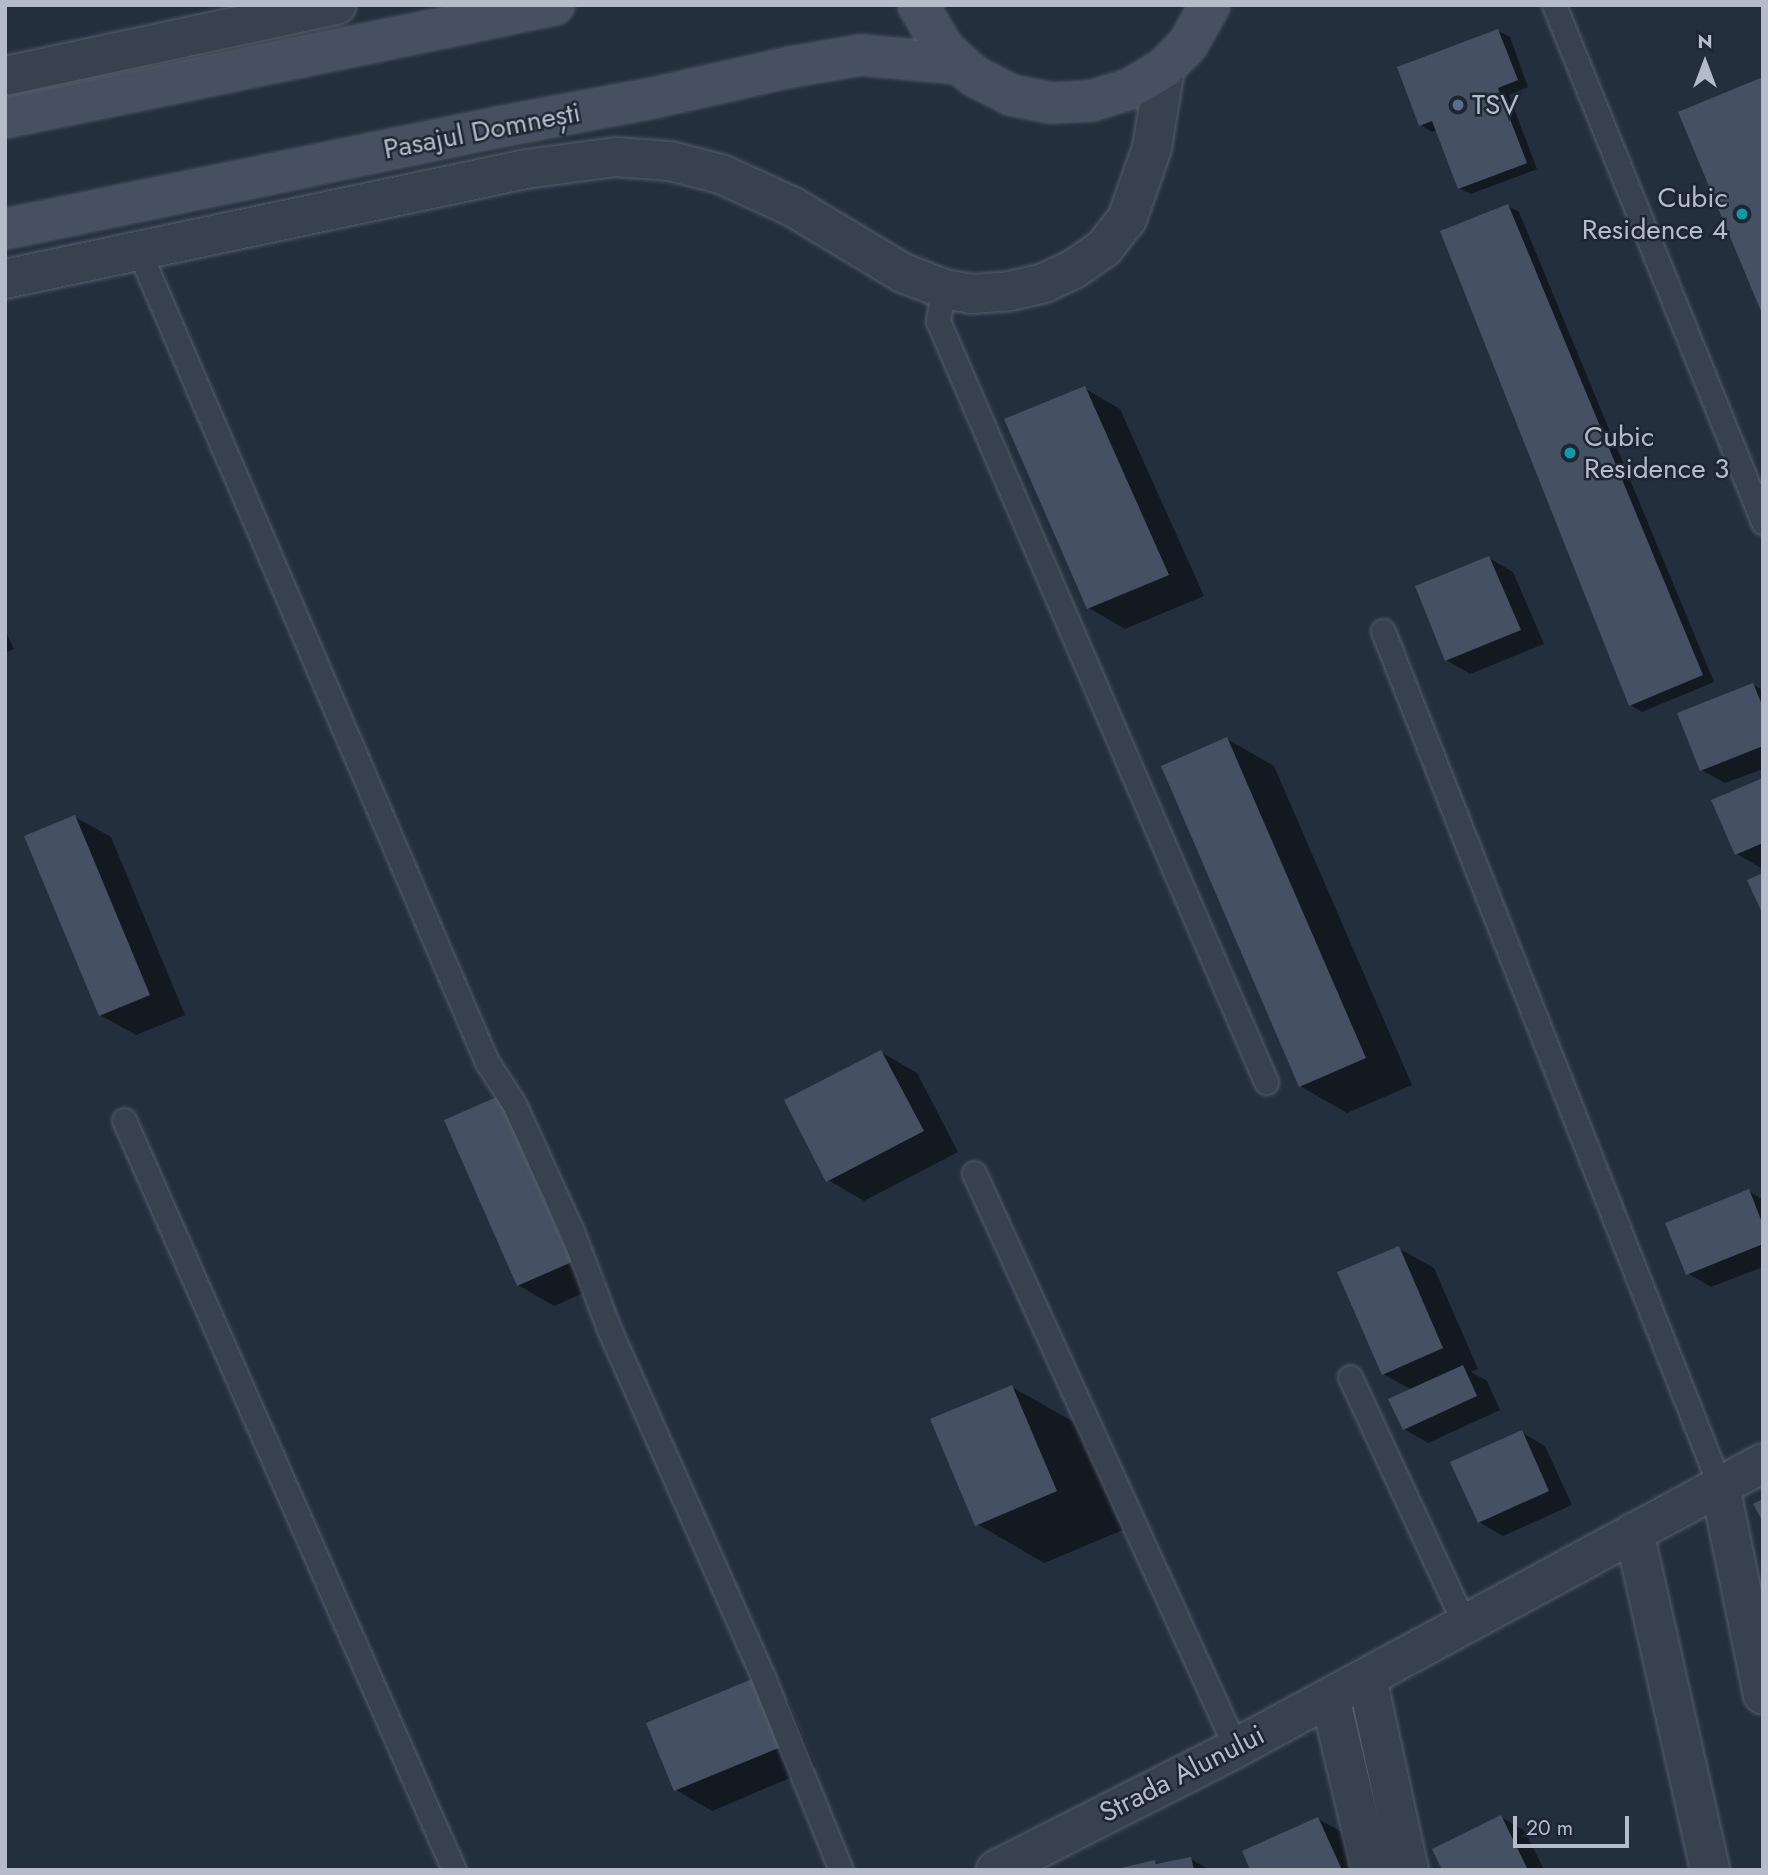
<!DOCTYPE html>
<html>
<head>
<meta charset="utf-8">
<style>
  body { margin:0 }
  #map { position:relative; width:1768px; height:1875px; overflow:hidden; background:#242f3e; font-family:Jost,sans-serif }
  div>[style] { position:absolute }
  .shadow>* { inset:0; background:#0007 }
  .building>* { inset:0; background:#455162 }
  .roads { filter:drop-shadow(0 0 2px #565f6c) drop-shadow(0 0 2px #565f6c) }
  .lane>* { height:23px; margin:-11.5px; padding:0 11.5px; transform-origin:11.5px; border-radius:11.5px; background:#38414e }
  .street>* { height:38px; margin:-19px; padding:0 19px; transform-origin:19px; border-radius:19px; background:#38414e }
  .secondary>* { height:38px; margin:-19px; padding:0 19px; transform-origin:19px; border-radius:19px; background:#465061 }
  .dots>* { width:19px; height:19px; translate:-50% -50%; box-sizing:border-box; border:4px solid #1d2633; border-radius:50% }
  span { translate:-50% -50%; white-space:nowrap; text-align:center; line-height:1.15; -webkit-text-stroke:5px #1d2633; paint-order:stroke }
  .poi-label { font-size:28px; color:#b4bcc9 }
  .left { translate:0 -50%; text-align:left }
  .right { translate:-100% -50%; text-align:right }
  .street-label { font-size:28px; color:#b4bcc9 }
  .frame { position:absolute; inset:0; border:7px solid #b4bcc9; pointer-events:none }
  .north { position:absolute; left:1670px; top:28px; width:70px; height:70px; -webkit-text-stroke:5px #1d2633; paint-order:stroke; rotate:0deg; font-size:19px; font-weight:700; line-height:28px; text-align:center; color:#b4bcc9 }
  .north::after { content:''; display:block; margin:auto; width:24px; height:32px; background:#b4bcc9; clip-path:polygon(50% 0,100% 100%,50% 72%,0 100%) }
  .scale { position:absolute; left:1513px; top:1816px; width:116px; height:32px; box-sizing:border-box; border:4px solid #b4bcc9; border-top:0; padding-left:9px; font-size:21px; line-height:24px; white-space:nowrap; color:#b4bcc9; -webkit-text-stroke:5px #1d2633; paint-order:stroke }
</style>
</head>
<body>
<div id="map">
  <div class="shadow">
    <i style="clip-path:polygon(1498px 31px,1510px 37px,1528px 87px,1509px 95px,1537px 169px,1471px 194px,1459px 188px,1437px 130px,1432px 132px,1421px 125px)"></i>
    <i style="clip-path:polygon(1508px 206px,1519px 212px,1714px 682px,1642px 712px,1631px 705px)"></i>
    <i style="clip-path:polygon(1084px 388px,1120px 409px,1204px 596px,1125px 629px,1089px 608px)"></i>
    <i style="clip-path:polygon(1489px 558px,1513px 572px,1544px 644px,1470px 674px,1446px 660px)"></i>
    <i style="clip-path:polygon(5px 630px,14px 649px,5px 653px)"></i>
    <i style="clip-path:polygon(1753px 685px,1763px 690px,1763px 769px,1725px 783px,1701px 770px)"></i>
    <i style="clip-path:polygon(1227px 739px,1274px 766px,1412px 1085px,1347px 1113px,1300px 1086px)"></i>
    <i style="clip-path:polygon(1763px 779px,1763px 867px,1761px 868px,1737px 854px)"></i>
    <i style="clip-path:polygon(75px 817px,111px 837px,185px 1015px,136px 1035px,100px 1015px)"></i>
    <i style="clip-path:polygon(881px 1052px,917px 1073px,958px 1152px,864px 1201px,828px 1180px)"></i>
    <i style="clip-path:polygon(498px 1098px,534px 1119px,606px 1283px,554px 1306px,518px 1285px)"></i>
    <i style="clip-path:polygon(1749px 1191px,1763px 1200px,1763px 1267px,1711px 1287px,1687px 1273px)"></i>
    <i style="clip-path:polygon(1398px 1248px,1434px 1268px,1478px 1369px,1471px 1372px,1487px 1381px,1500px 1410px,1428px 1443px,1404px 1429px,1412px 1390px,1383px 1374px)"></i>
    <i style="clip-path:polygon(1012px 1387px,1079px 1425px,1123px 1530px,1044px 1563px,977px 1524px)"></i>
    <i style="clip-path:polygon(1521px 1432px,1545px 1446px,1572px 1505px,1503px 1536px,1479px 1522px)"></i>
    <i style="clip-path:polygon(752px 1680px,788px 1701px,816px 1767px,712px 1811px,676px 1790px)"></i>
    <i style="clip-path:polygon(1501px 1817px,1525px 1831px,1544px 1870px,1444px 1870px)"></i>
    <i style="clip-path:polygon(1318px 1819px,1342px 1832px,1359px 1870px,1252px 1870px)"></i>
    <i style="clip-path:polygon(1191px 1859px,1210px 1870px,1114px 1870px,1155px 1862px,1161px 1865px)"></i>
  </div>
  <div class="building">
    <i style="clip-path:polygon(1498px 29px,1518px 80px,1498px 88px,1527px 163px,1458px 189px,1432px 121px,1419px 126px,1397px 67px)"></i>
    <i style="clip-path:polygon(1763px 77px,1763px 316px,1678px 112px)"></i>
    <i style="clip-path:polygon(1508px 204px,1703px 675px,1629px 706px,1440px 231px)"></i>
    <i style="clip-path:polygon(1085px 386px,1169px 575px,1087px 609px,1004px 419px)"></i>
    <i style="clip-path:polygon(1489px 556px,1521px 630px,1445px 661px,1415px 586px)"></i>
    <i style="clip-path:polygon(1753px 683px,1763px 707px,1763px 746px,1700px 771px,1677px 713px)"></i>
    <i style="clip-path:polygon(1227px 737px,1366px 1058px,1299px 1087px,1161px 766px)"></i>
    <i style="clip-path:polygon(1763px 778px,1763px 843px,1735px 855px,1711px 800px)"></i>
    <i style="clip-path:polygon(75px 815px,150px 995px,99px 1016px,24px 836px)"></i>
    <i style="clip-path:polygon(1763px 873px,1763px 915px,1747px 880px)"></i>
    <i style="clip-path:polygon(881px 1050px,924px 1131px,826px 1182px,784px 1100px)"></i>
    <i style="clip-path:polygon(499px 1096px,572px 1262px,517px 1286px,444px 1120px)"></i>
    <i style="clip-path:polygon(1749px 1189px,1763px 1225px,1763px 1244px,1686px 1275px,1665px 1223px)"></i>
    <i style="clip-path:polygon(1399px 1246px,1443px 1348px,1382px 1375px,1337px 1272px)"></i>
    <i style="clip-path:polygon(1463px 1365px,1477px 1396px,1403px 1430px,1388px 1399px)"></i>
    <i style="clip-path:polygon(1012px 1385px,1057px 1491px,975px 1526px,930px 1419px)"></i>
    <i style="clip-path:polygon(1522px 1430px,1549px 1491px,1478px 1523px,1450px 1462px)"></i>
    <i style="clip-path:polygon(1763px 1499px,1763px 1522px,1753px 1504px)"></i>
    <i style="clip-path:polygon(752px 1679px,781px 1747px,674px 1791px,646px 1723px)"></i>
    <i style="clip-path:polygon(1501px 1815px,1527px 1868px,1442px 1870px,1432px 1849px)"></i>
    <i style="clip-path:polygon(1318px 1817px,1342px 1870px,1250px 1870px,1242px 1851px)"></i>
    <i style="clip-path:polygon(1191px 1857px,1194px 1870px,1112px 1870px,1155px 1860px,1156px 1864px)"></i>
  </div>
  <div class="roads">
    <div class="lane">
      <i style="left:1554px;top:5px;width:558px;rotate:67.99deg"></i>
      <i style="left:139px;top:251px;width:883px;rotate:66.78deg"></i>
      <i style="left:487px;top:1062px;width:50px;rotate:57.3deg"></i>
      <i style="left:514px;top:1104px;width:140px;rotate:65.5deg"></i>
      <i style="left:572px;top:1231px;width:105px;rotate:69.3deg"></i>
      <i style="left:609px;top:1329px;width:381px;rotate:66.1deg"></i>
      <i style="left:763px;top:1677px;width:208px;rotate:68deg"></i>
      <i style="left:944px;top:289px;width:33px;rotate:101deg"></i>
      <i style="left:938px;top:321px;width:829px;rotate:66.68deg"></i>
      <i style="left:1383px;top:631px;width:919px;rotate:68.49deg"></i>
      <i style="left:124px;top:1120px;width:819px;rotate:66.25deg"></i>
      <i style="left:974px;top:1173px;width:632px;rotate:65.5deg"></i>
      <i style="left:1350px;top:1377px;width:273px;rotate:65.1deg"></i>
    </div>
    <div class="street">
      <i style="left:5px;top:76px;width:339px;rotate:-12.1deg"></i>
      <i style="left:5px;top:279px;width:532px;rotate:-11.92deg"></i>
      <i style="left:526px;top:169px;width:91px;rotate:-7.6deg"></i>
      <i style="left:616px;top:157px;width:54px;rotate:4.2deg"></i>
      <i style="left:670px;top:161px;width:53px;rotate:14.3deg"></i>
      <i style="left:721px;top:174px;width:79px;rotate:24.6deg"></i>
      <i style="left:793px;top:207px;width:128px;rotate:31deg"></i>
      <i style="left:903px;top:273px;width:44px;rotate:21.3deg"></i>
      <i style="left:944px;top:289px;width:27px;rotate:10deg"></i>
      <i style="left:971px;top:294px;width:39px;rotate:-4deg"></i>
      <i style="left:1010px;top:291px;width:35px;rotate:-13deg"></i>
      <i style="left:1044px;top:283px;width:33px;rotate:-25deg"></i>
      <i style="left:1074px;top:269px;width:37px;rotate:-35deg"></i>
      <i style="left:1104px;top:248px;width:37px;rotate:-52deg"></i>
      <i style="left:1127px;top:219px;width:75px;rotate:-70.6deg"></i>
      <i style="left:1152px;top:148px;width:81px;rotate:-80.8deg"></i>
      <i style="left:1720px;top:1486px;width:213px;rotate:78.4deg"></i>
      <i style="left:1634px;top:1532px;width:346px;rotate:77.3deg"></i>
      <i style="left:1367px;top:1678px;width:197px;rotate:77.7deg"></i>
      <i style="left:1330px;top:1698px;width:177px;rotate:76.6deg"></i>
      <i style="left:996px;top:1870px;width:269px;rotate:-26.9deg"></i>
      <i style="left:1236px;top:1748px;width:599px;rotate:-28.4deg"></i>
    </div>
    <div class="secondary">
      <i style="left:918px;top:5px;width:51px;rotate:59.4deg"></i>
      <i style="left:944px;top:49px;width:40px;rotate:42deg"></i>
      <i style="left:974px;top:76px;width:42px;rotate:27.2deg"></i>
      <i style="left:1011px;top:95px;width:41px;rotate:11.3deg"></i>
      <i style="left:1051px;top:103px;width:40px;rotate:-2.9deg"></i>
      <i style="left:1091px;top:101px;width:41px;rotate:-17.1deg"></i>
      <i style="left:1130px;top:89px;width:41px;rotate:-31deg"></i>
      <i style="left:1165px;top:68px;width:33px;rotate:-46deg"></i>
      <i style="left:1188px;top:44px;width:45px;rotate:-60.6deg"></i>
      <i style="left:5px;top:118px;width:561px;rotate:-11.63deg"></i>
      <i style="left:5px;top:229px;width:504px;rotate:-11.67deg"></i>
      <i style="left:499px;top:127px;width:157px;rotate:-10.7deg"></i>
      <i style="left:653px;top:98px;width:141px;rotate:-12.7deg"></i>
      <i style="left:791px;top:67px;width:71px;rotate:-9.7deg"></i>
      <i style="left:861px;top:55px;width:99px;rotate:5.2deg"></i>
    </div>
  </div>
  <div class="dots">
    <i style="left:1458px;top:105px;background:#5c6f8a"></i>
    <i style="left:1742px;top:214px;background:#0f9aa8"></i>
    <i style="left:1570px;top:453px;background:#0f9aa8"></i>
  </div>
  <div class="poi-label">
    <span class="left" style="left:1472px;top:105px">TSV</span>
    <span class="right" style="left:1728px;top:214px">Cubic<br>Residence 4</span>
    <span class="left" style="left:1584px;top:453px">Cubic<br>Residence 3</span>
  </div>
  <div class="street-label">
    <span style="left:482px;top:131px;rotate:-11deg">Pasajul Domnești</span>
    <span style="left:1182px;top:1774px;rotate:-27deg">Strada Alunului</span>
  </div>
  <div class="frame"></div>
  <div class="north">N</div>
  <div class="scale">20 m</div>
</div>
</body>
</html>
